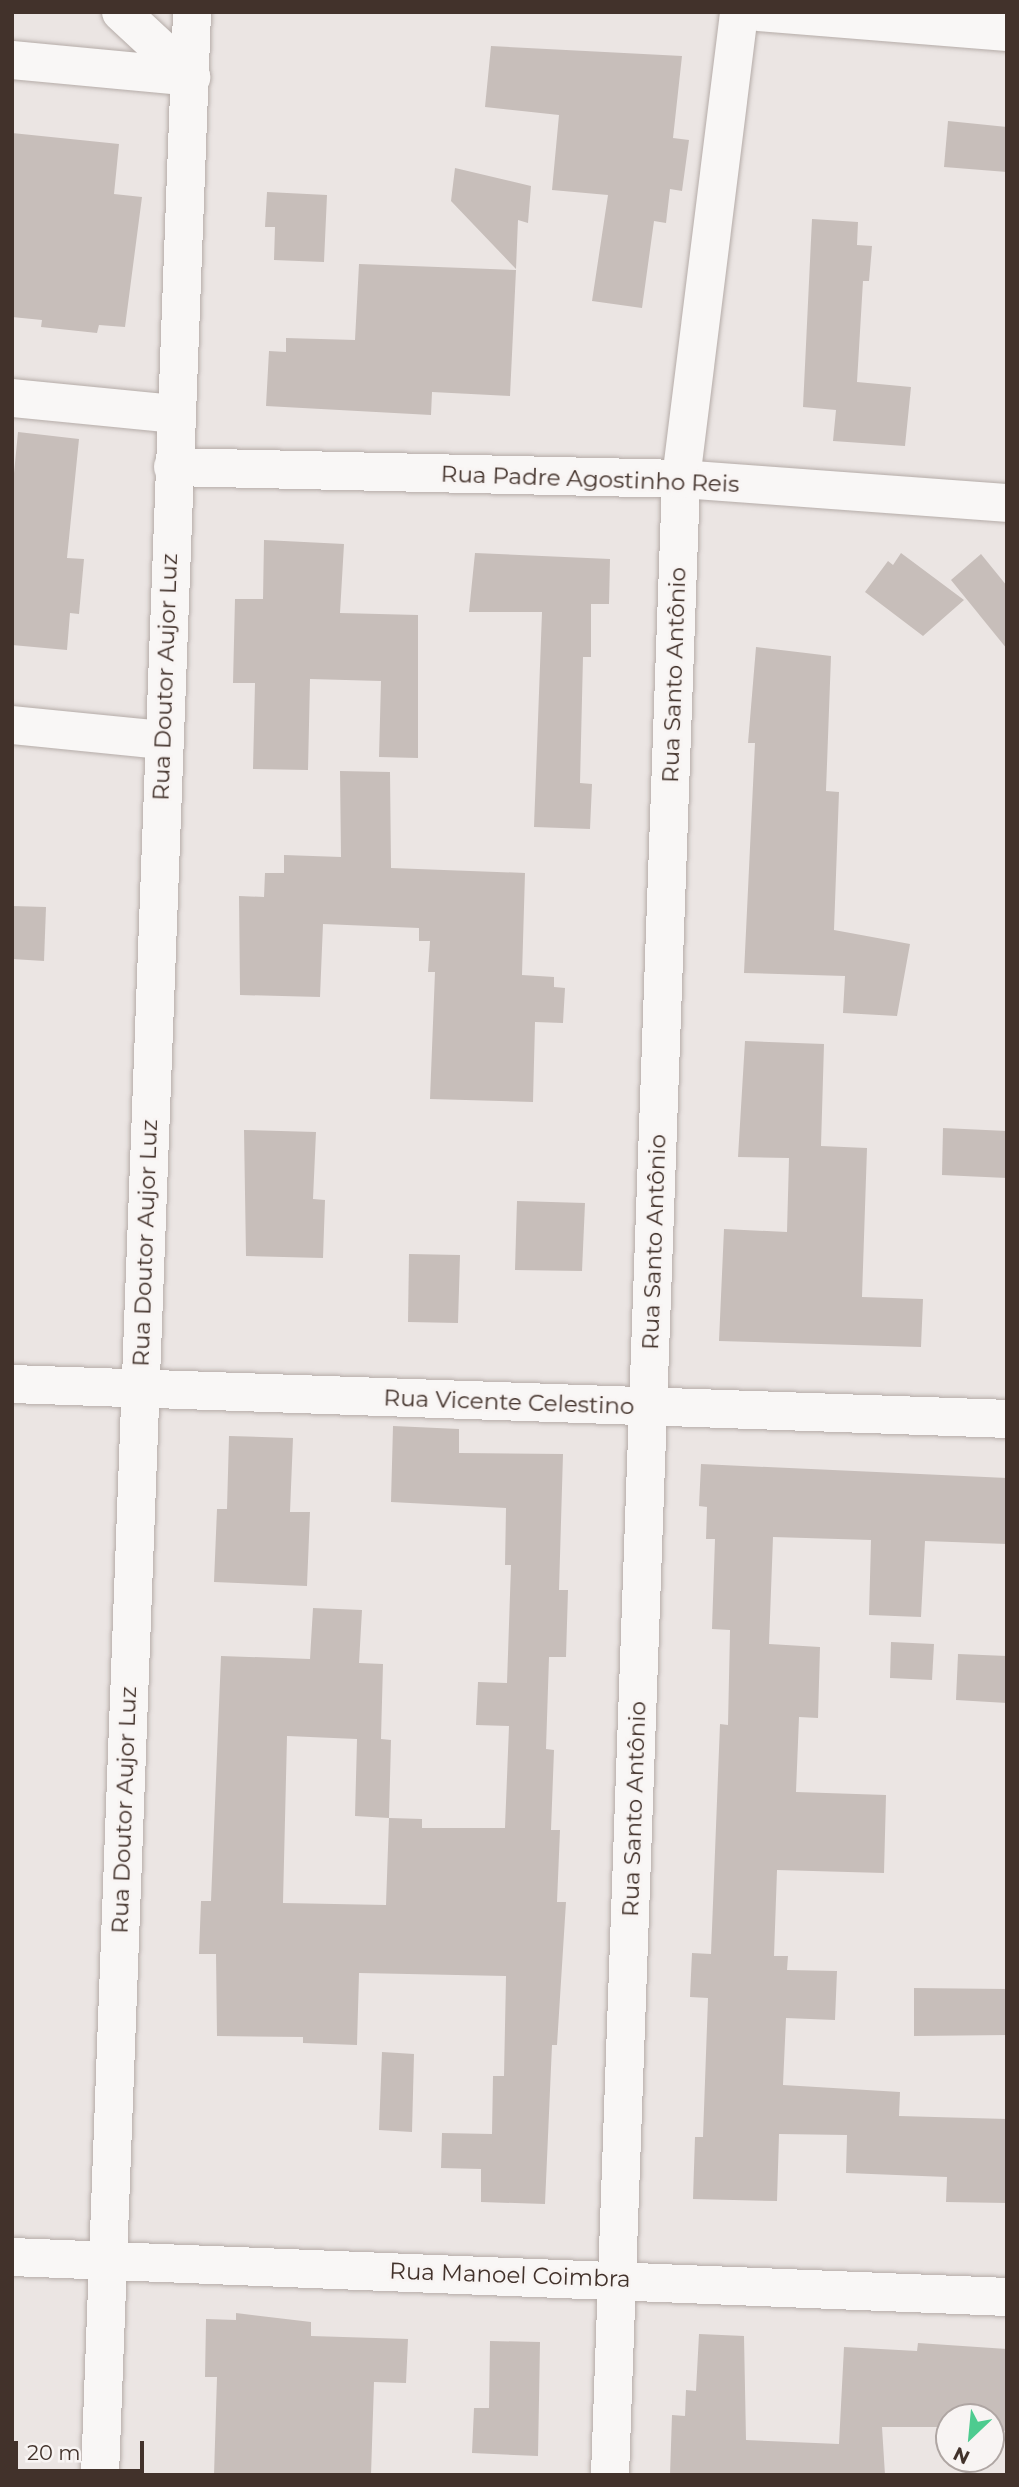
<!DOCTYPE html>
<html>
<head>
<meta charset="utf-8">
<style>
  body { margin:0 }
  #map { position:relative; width:1019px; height:2487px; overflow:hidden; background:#ebe5e3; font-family:Montserrat,sans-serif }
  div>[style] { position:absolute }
  .building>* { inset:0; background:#c7beba }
  .roads { filter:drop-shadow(0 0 2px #b5aca8) drop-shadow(0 0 2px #b5aca8) }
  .minor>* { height:38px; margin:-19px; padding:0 19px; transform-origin:19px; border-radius:19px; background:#f9f7f6 }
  span { translate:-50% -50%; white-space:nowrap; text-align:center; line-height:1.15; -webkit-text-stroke:5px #f8f4f3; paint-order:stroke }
  .street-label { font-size:23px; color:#42322b }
  .frame { position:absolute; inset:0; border:14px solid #42322b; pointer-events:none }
  .north { position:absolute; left:935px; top:2403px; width:70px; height:70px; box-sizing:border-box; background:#f8f4f3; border:2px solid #afa6a3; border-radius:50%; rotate:206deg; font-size:19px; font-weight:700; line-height:28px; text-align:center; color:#42322b }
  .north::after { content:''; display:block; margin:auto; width:24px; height:32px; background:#4dcb8f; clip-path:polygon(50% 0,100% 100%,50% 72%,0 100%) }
  .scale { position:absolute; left:14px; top:2441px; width:130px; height:32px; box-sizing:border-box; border:4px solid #42322b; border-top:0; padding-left:9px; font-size:21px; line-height:24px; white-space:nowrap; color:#42322b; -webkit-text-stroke:5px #f8f4f3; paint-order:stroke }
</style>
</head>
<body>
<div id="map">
  <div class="building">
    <i style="clip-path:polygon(491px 46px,682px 56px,673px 138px,689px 140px,682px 191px,670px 189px,666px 223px,654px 221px,642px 308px,592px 301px,608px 195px,552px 190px,559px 115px,485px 107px)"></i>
    <i style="clip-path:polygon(948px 121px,1007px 127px,1007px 172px,944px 167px)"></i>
    <i style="clip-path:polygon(12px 133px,119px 144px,114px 194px,142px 197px,125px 327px,99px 325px,97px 333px,41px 327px,42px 320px,12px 317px)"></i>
    <i style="clip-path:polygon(455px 168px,531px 186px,528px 223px,518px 220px,516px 269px,451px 201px)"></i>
    <i style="clip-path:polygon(267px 192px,327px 195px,324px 262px,274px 260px,275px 227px,265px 227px)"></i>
    <i style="clip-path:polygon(812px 219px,858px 222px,857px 245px,872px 246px,869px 281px,863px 281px,857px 382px,911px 387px,905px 446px,833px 441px,836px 410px,803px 407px)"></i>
    <i style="clip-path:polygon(359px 264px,516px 270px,510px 396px,432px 392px,431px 415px,266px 406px,269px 351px,286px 352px,286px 338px,355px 340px)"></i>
    <i style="clip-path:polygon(18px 432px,79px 439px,67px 558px,84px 559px,79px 614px,70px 613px,67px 650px,12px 645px,12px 494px)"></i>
    <i style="clip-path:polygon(264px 540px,344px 544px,340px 613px,418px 615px,418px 758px,379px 757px,381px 681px,310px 679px,308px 770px,253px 769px,255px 683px,233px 683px,235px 599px,263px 599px)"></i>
    <i style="clip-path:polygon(475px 553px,610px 559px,609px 604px,591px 604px,591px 657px,583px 657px,580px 783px,592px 784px,590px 829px,534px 827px,542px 612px,469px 612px)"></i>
    <i style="clip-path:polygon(901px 553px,964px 600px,923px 636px,865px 592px,888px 561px,893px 565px)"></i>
    <i style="clip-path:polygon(981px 554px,1007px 586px,1007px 649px,951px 580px)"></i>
    <i style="clip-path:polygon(756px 647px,831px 656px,826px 791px,839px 792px,834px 930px,910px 944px,897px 1016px,843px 1013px,845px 976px,744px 973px,755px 743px,748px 743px)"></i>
    <i style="clip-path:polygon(340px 771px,390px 772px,391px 868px,525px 873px,522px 975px,554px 977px,554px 987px,565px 988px,563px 1023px,535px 1022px,533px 1102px,430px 1099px,435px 972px,428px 972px,430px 941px,419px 941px,419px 928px,323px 924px,320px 997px,240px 995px,239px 896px,264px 897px,265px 873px,284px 873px,284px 855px,341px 857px)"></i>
    <i style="clip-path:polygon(12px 906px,46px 907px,44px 961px,12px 959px)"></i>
    <i style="clip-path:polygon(745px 1041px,824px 1044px,821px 1146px,867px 1148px,862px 1297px,923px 1299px,921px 1347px,719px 1341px,724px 1229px,787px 1232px,789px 1158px,738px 1157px)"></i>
    <i style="clip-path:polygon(943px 1128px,1007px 1131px,1007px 1178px,942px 1175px)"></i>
    <i style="clip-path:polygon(244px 1130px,316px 1132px,313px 1199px,325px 1200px,323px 1258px,246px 1256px)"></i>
    <i style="clip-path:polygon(517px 1201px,585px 1203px,582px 1271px,515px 1270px)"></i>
    <i style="clip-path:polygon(409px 1254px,460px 1255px,458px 1323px,408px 1322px)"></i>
    <i style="clip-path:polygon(evenodd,393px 1426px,459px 1429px,459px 1453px,563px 1454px,559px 1590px,568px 1590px,566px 1657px,549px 1657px,546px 1749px,554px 1750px,551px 1830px,560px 1830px,557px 1902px,566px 1902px,557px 2045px,552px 2045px,545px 2204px,481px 2202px,481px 2169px,441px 2168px,442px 2133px,492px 2134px,493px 2076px,504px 2076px,506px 1976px,359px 1973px,357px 2045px,303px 2043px,303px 2037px,217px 2036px,216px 1954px,199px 1954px,201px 1901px,211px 1901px,221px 1656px,310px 1659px,313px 1608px,362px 1610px,359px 1663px,383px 1664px,381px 1739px,391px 1740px,389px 1818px,422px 1819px,422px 1828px,505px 1828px,509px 1726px,476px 1725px,478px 1682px,507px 1683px,511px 1565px,505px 1565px,506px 1508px,391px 1502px,393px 1426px,287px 1736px,357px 1739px,355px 1816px,389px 1818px,386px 1905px,283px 1903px,287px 1736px)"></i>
    <i style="clip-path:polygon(229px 1436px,293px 1438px,290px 1512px,310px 1512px,307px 1586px,214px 1582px,217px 1509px,227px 1509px)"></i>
    <i style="clip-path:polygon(701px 1464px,1007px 1478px,1007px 1544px,925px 1541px,921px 1617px,869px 1615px,871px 1540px,773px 1537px,769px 1644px,820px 1647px,818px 1718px,799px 1717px,796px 1792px,886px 1795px,884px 1873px,777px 1870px,774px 1956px,788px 1956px,787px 1970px,837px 1971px,835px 2020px,786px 2018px,783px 2085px,900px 2092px,899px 2116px,1007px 2119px,1007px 2203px,946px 2202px,947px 2177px,846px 2173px,847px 2135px,779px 2134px,777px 2201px,693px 2199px,695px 2137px,703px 2137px,708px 1998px,690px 1997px,692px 1953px,711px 1954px,720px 1724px,728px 1725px,730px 1630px,712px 1629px,715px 1539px,706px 1539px,707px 1507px,699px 1506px)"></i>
    <i style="clip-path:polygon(891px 1642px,934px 1644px,932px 1680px,890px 1678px)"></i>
    <i style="clip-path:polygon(958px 1654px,1007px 1656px,1007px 1703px,956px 1700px)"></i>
    <i style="clip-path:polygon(914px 1988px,1007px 1989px,1007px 2035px,914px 2036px)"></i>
    <i style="clip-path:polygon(382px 2052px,414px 2054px,412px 2132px,379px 2130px)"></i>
    <i style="clip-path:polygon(236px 2313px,311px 2322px,311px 2336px,408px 2339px,406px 2383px,374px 2382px,371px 2475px,214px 2475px,217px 2377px,205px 2377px,206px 2319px,236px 2320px)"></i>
    <i style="clip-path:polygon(699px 2334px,744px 2336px,746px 2440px,839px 2444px,844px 2347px,917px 2351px,918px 2343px,1007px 2349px,1007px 2431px,991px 2430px,991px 2417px,949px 2417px,949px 2427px,882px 2427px,885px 2475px,670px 2475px,672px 2415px,685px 2416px,686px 2390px,696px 2391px)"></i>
    <i style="clip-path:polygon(490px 2341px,540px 2342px,538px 2456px,472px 2453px,474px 2408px,489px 2408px)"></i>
  </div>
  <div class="roads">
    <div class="minor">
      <i style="left:121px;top:12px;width:96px;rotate:42.9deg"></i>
      <i style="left:759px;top:12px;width:249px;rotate:4.6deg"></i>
      <i style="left:12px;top:60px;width:180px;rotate:5.4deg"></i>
      <i style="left:12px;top:398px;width:164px;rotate:5.6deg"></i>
      <i style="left:173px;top:467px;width:508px;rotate:1.35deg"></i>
      <i style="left:681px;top:479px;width:327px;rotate:4.2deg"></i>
      <i style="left:12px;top:725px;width:152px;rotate:5.7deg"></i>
      <i style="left:12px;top:1384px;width:996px;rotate:2.01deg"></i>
      <i style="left:12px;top:2257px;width:996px;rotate:2.3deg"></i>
      <i style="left:100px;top:2475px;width:2465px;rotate:-87.86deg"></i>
      <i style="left:610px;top:2475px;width:1997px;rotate:-87.96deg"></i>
      <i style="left:681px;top:479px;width:471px;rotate:-82.9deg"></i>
    </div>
  </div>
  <div class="street-label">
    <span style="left:590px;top:479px;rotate:2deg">Rua Padre Agostinho Reis</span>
    <span style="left:674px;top:675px;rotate:-88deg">Rua Santo Antônio</span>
    <span style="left:165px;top:677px;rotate:-88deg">Rua Doutor Aujor Luz</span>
    <span style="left:654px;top:1242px;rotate:-88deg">Rua Santo Antônio</span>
    <span style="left:145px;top:1243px;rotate:-88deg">Rua Doutor Aujor Luz</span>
    <span style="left:509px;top:1402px;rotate:2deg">Rua Vicente Celestino</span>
    <span style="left:634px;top:1809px;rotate:-88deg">Rua Santo Antônio</span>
    <span style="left:124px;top:1810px;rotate:-88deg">Rua Doutor Aujor Luz</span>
    <span style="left:510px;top:2275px;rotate:2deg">Rua Manoel Coimbra</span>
  </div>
  <div class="frame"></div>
  <div class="north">N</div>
  <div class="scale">20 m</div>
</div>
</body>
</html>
